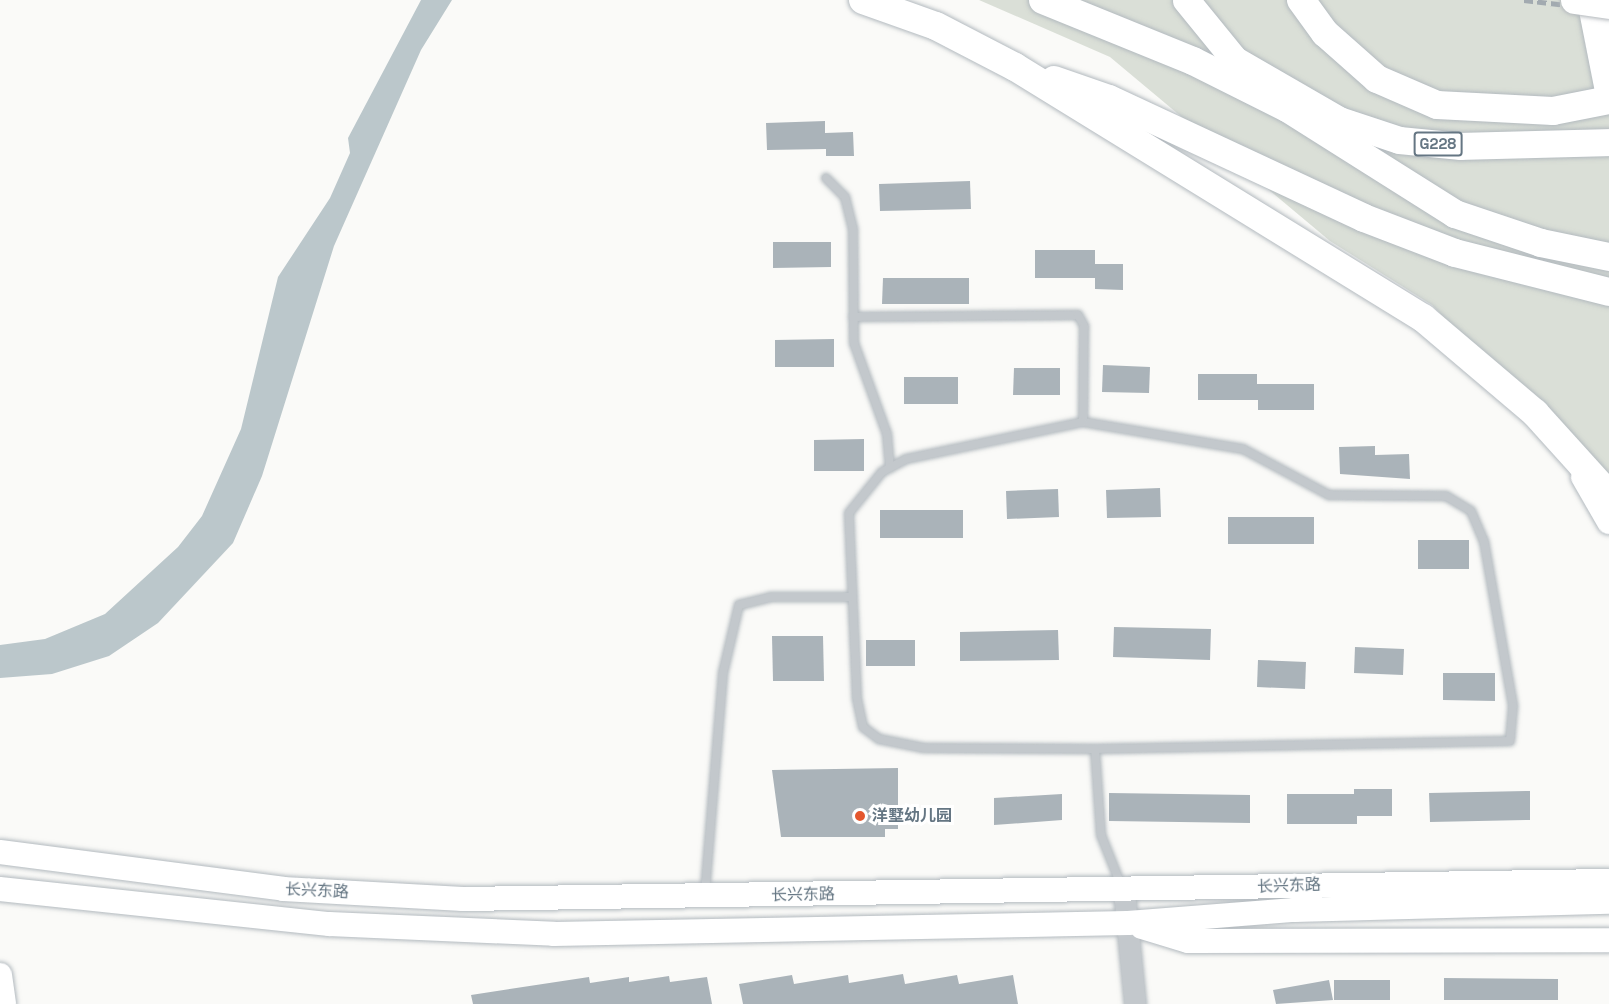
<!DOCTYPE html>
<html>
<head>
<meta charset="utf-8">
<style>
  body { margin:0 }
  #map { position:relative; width:1609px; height:1004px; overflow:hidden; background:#fafaf8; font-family:"Space Grotesk","Noto Sans SC",sans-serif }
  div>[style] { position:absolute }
  .green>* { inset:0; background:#dadfd7 }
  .water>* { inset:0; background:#bbc7cb }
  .building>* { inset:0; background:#aab3b9 }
  .roads { filter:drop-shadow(0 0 2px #b3babf) drop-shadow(0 0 2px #b3babf) }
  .service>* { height:8px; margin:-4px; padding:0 4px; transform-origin:4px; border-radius:4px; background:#c3c8cc }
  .tertiary>* { height:21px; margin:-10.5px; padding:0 10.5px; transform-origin:10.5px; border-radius:10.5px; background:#c3c8cc }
  .secondary>* { height:24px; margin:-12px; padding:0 12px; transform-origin:12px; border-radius:12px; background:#fff }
  .primary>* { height:27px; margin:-13.5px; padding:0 13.5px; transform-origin:13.5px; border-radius:13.5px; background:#fff }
  .trunk>* { height:28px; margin:-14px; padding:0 14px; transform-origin:14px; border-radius:14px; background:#fff }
  .rail>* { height:4.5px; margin-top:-2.25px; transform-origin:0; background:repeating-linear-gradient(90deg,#a2aab0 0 9px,transparent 0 13.5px) }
  .bridges { filter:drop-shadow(0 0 2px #b5babe) drop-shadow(0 0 2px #b5babe) }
  .primary-bridge>* { height:27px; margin:-13.5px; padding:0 13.5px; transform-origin:13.5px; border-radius:13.5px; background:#fff }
  .dots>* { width:16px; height:16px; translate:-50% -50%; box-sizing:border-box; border:3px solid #fff; border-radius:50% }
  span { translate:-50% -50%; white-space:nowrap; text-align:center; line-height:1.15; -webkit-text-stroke:6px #fff; paint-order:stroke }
  .shield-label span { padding:2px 4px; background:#fff; border:2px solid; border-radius:4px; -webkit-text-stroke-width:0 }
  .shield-label { font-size:15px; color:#657683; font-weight:700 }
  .poi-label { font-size:16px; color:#657683; font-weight:700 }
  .left { translate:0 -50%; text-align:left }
  .street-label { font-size:16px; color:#657683 }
</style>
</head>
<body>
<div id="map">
  <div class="green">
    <i style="clip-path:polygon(979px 0,1609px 0,1609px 488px,1432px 305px,1330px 241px,1110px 57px)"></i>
  </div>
  <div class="water">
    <i style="clip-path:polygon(421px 0,452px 0,421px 50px,334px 246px,262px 476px,233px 543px,158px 623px,109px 656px,52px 674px,0 678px,0 645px,45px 639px,105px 614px,178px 547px,202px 516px,241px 429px,278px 277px,330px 198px,350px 153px,348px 138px)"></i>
  </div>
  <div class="building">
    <i style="clip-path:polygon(825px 121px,825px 133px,853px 132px,854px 156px,826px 156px,826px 149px,767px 150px,766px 123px)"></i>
    <i style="clip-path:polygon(970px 181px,971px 209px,880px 211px,879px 184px)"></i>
    <i style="clip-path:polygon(773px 242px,831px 242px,831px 267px,773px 268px)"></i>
    <i style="clip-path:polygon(1035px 250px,1095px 250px,1095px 264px,1123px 264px,1123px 290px,1095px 289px,1095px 278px,1035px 278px)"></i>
    <i style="clip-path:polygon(883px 278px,969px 278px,969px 304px,882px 304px)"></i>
    <i style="clip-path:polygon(834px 339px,834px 367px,775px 367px,775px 340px)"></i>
    <i style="clip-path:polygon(1103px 365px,1150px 367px,1149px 393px,1102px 392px)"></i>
    <i style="clip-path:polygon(1014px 368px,1060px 368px,1060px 395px,1013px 395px)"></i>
    <i style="clip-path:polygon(1198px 374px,1257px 374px,1257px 384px,1314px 384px,1314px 410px,1258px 410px,1258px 400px,1198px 400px)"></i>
    <i style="clip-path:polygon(904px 377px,958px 377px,958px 404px,904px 404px)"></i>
    <i style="clip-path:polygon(864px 439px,864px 471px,814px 471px,814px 440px)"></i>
    <i style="clip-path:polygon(1375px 446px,1375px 455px,1409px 454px,1410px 479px,1340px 474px,1339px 447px)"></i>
    <i style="clip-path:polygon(1160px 488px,1161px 517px,1107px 518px,1106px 490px)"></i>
    <i style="clip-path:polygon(1058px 489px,1059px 517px,1007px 519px,1006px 491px)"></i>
    <i style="clip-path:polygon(880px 510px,963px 510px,963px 538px,880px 538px)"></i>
    <i style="clip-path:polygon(1228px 517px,1314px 517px,1314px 544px,1228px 544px)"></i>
    <i style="clip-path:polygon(1418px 540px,1469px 540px,1469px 569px,1418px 569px)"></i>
    <i style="clip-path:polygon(1114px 627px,1211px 629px,1210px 660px,1113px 657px)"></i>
    <i style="clip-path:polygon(1058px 630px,1059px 660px,960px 661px,960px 632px)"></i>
    <i style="clip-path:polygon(772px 636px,823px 636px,824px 681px,773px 681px)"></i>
    <i style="clip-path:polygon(866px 640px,915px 640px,915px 666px,866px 666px)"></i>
    <i style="clip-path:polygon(1355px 647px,1404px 649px,1403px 675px,1354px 673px)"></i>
    <i style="clip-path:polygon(1258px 660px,1306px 662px,1305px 689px,1257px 687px)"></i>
    <i style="clip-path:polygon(1443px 673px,1495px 673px,1495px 701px,1443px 700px)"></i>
    <i style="clip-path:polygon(898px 768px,898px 829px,885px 829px,885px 837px,781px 837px,772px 770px)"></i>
    <i style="clip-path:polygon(1354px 789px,1392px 789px,1392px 816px,1357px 816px,1357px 824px,1287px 824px,1287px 794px,1354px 794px)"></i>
    <i style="clip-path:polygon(1530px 791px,1530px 820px,1430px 822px,1429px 793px)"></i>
    <i style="clip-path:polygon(1109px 793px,1250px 795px,1250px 823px,1109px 821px)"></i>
    <i style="clip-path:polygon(1062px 794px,1062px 820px,994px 825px,994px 798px)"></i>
    <i style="clip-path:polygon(903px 974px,905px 984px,957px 975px,959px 984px,1013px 975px,1018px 1004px,743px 1004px,739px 984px,792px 975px,794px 984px,848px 975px,849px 983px)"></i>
    <i style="clip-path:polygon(669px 976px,670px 982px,707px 977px,712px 1004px,473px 1004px,471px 995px,589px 977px,590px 983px,629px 977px,629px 982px)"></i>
    <i style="clip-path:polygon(1444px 978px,1558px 979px,1558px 1000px,1444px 1000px)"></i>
    <i style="clip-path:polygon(1329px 980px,1333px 1000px,1276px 1004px,1273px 990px)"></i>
    <i style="clip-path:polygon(1334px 980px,1390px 980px,1390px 1000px,1334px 1000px)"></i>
  </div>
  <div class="roads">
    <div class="service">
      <i style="left:826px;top:178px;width:27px;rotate:45deg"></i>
      <i style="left:845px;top:197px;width:34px;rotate:76deg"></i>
      <i style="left:853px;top:230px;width:113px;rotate:89.5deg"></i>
      <i style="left:854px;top:343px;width:97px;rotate:70.1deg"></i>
      <i style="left:887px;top:434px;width:34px;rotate:85deg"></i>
      <i style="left:853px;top:317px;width:225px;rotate:-0.5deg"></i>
      <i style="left:1078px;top:315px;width:13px;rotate:61deg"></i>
      <i style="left:1084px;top:326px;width:96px;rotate:90.6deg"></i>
      <i style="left:1083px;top:422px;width:162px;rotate:9.6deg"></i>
      <i style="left:1243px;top:449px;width:98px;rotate:28.1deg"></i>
      <i style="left:1329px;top:495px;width:117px;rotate:0.5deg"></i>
      <i style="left:1446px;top:496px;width:29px;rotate:31deg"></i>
      <i style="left:1471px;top:511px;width:33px;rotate:67deg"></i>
      <i style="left:1484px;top:541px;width:168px;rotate:80deg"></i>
      <i style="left:1513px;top:706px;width:35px;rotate:95deg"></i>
      <i style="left:1510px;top:741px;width:415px;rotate:178.9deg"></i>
      <i style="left:1095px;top:749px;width:171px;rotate:-179.7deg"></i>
      <i style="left:924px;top:748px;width:46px;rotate:-168.7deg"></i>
      <i style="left:879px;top:739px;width:20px;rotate:-143deg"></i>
      <i style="left:863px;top:727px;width:30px;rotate:-102deg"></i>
      <i style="left:857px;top:698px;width:185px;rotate:-92.5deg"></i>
      <i style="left:849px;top:513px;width:53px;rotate:-51.2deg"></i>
      <i style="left:882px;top:472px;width:27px;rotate:-28deg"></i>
      <i style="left:906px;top:459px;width:181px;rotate:-11.8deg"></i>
      <i style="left:1095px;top:749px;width:86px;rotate:86deg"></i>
      <i style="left:1101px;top:835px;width:54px;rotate:68.2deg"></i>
      <i style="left:705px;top:892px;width:220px;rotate:-85.3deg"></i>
      <i style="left:723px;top:673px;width:70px;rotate:-76.8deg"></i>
      <i style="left:739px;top:605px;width:32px;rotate:-14deg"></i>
      <i style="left:770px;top:597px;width:80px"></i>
    </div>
    <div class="tertiary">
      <i style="left:1124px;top:892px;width:113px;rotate:84.4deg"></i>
    </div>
    <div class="secondary">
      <i style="left:1583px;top:477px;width:52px;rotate:60deg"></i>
      <i style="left:0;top:852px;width:285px;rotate:7.4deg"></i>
      <i style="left:283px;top:889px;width:180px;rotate:3.2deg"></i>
      <i style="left:463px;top:899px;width:1146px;rotate:-0.9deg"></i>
      <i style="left:0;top:889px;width:331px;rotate:6.1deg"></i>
      <i style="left:329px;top:924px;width:225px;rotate:2.5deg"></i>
      <i style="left:554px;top:934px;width:574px;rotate:-1.1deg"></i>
      <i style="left:1128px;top:923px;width:167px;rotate:-4.5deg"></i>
      <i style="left:1294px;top:910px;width:315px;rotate:-1.5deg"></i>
      <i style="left:1142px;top:927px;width:48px;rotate:16.9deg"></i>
      <i style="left:1188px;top:941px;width:421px;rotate:-0.1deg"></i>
      <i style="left:0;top:975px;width:29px;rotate:82deg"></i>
    </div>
    <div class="primary">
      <i style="left:1186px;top:0;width:77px;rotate:50.8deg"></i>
      <i style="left:1235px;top:60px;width:120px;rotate:30deg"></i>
      <i style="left:1339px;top:120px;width:63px;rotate:18.4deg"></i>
      <i style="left:1399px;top:140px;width:62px;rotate:5.5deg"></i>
      <i style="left:1461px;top:146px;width:148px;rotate:-1.5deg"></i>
    </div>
    <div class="trunk">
      <i style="left:863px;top:0;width:77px;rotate:19.6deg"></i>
      <i style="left:936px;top:26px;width:89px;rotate:27.4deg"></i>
      <i style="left:1015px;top:67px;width:479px;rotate:31.6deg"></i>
      <i style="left:1423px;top:318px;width:147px;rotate:40.3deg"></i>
      <i style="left:1535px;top:413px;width:110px;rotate:47.9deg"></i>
      <i style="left:1043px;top:0;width:162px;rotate:22.1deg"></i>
      <i style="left:1193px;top:61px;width:105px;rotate:26.6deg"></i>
      <i style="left:1287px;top:108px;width:199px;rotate:32.2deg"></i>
      <i style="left:1455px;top:214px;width:91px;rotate:18.6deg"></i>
      <i style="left:1541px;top:243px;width:69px;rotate:11.6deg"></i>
      <i style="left:1301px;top:0;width:41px;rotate:54deg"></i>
      <i style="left:1325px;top:33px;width:69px;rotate:41.5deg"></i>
      <i style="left:1377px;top:79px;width:65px;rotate:23.4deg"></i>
      <i style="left:1437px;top:105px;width:116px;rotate:3deg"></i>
      <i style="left:1553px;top:111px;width:57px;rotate:-11.1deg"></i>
      <i style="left:1591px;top:0;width:93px;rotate:78.8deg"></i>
      <i style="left:1054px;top:80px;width:58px;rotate:19.1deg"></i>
      <i style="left:1109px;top:99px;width:281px;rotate:25deg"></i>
      <i style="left:1364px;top:218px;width:97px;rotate:21deg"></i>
      <i style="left:1455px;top:253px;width:159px;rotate:14.2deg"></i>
    </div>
  </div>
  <div class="rail">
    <i style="left:1524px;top:0;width:86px;rotate:6.7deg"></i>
  </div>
  <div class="bridges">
    <div class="primary-bridge">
      <i style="left:1574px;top:0;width:35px;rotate:8deg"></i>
    </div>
  </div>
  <div class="dots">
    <i style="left:860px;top:816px;background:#e4572e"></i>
  </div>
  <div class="shield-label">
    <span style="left:1438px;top:144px">G228</span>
  </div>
  <div class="poi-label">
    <span class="left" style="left:872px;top:816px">洋墅幼儿园</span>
  </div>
  <div class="street-label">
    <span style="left:1289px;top:886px;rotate:-2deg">长兴东路</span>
    <span style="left:317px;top:891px;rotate:3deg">长兴东路</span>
    <span style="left:803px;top:895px;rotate:-1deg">长兴东路</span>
  </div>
</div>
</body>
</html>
